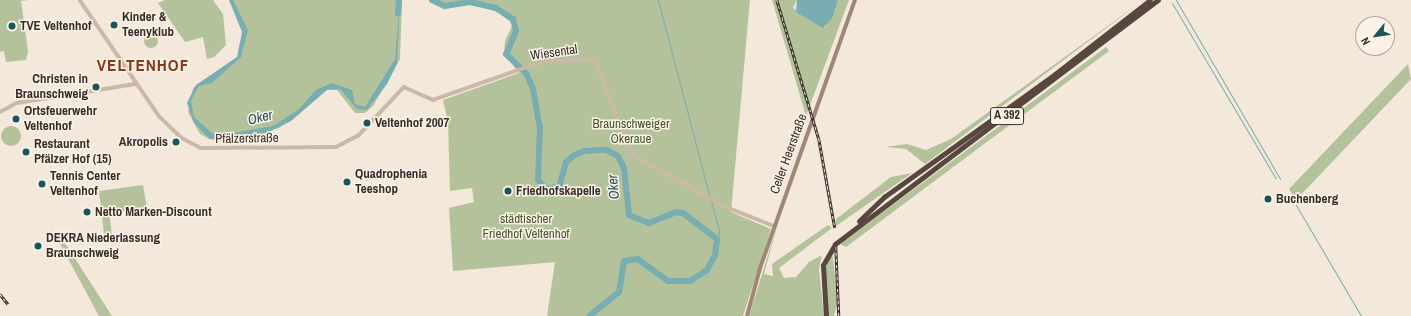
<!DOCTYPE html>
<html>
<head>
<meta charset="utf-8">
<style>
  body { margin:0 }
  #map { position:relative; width:1411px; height:316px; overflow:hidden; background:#f3e8da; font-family:"Archivo Narrow",sans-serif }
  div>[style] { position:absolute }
  .green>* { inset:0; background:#b3c29a }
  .round { border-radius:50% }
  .water>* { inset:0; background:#78adb1 }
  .stream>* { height:1px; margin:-0.5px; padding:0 0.5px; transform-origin:0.5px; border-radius:0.5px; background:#78adb1 }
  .river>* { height:6px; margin:-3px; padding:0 3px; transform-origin:3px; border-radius:3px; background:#78adb1 }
  .tertiary>* { height:3.5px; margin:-1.75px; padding:0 1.75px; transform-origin:1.75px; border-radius:1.75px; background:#cbb8a6 }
  .secondary>* { height:4px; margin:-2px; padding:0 2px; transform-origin:2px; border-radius:2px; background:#9f8777 }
  .motorway>* { height:5px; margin:-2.5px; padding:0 2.5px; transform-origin:2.5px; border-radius:2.5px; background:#58473e }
  .rail>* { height:2.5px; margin-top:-1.25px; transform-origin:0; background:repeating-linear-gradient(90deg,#faf2e7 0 3px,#372d27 0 6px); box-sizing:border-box; border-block:1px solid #372d27 }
  .dots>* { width:11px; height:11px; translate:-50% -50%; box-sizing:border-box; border:2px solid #faf2e7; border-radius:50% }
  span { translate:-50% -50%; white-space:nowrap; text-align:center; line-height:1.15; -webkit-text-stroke:3px #faf2e7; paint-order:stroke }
  .shield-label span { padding:1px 3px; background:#faf2e7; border:1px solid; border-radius:3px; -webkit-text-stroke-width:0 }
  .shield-label { font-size:12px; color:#372d27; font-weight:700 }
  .poi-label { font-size:13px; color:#372d27; font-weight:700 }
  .left { translate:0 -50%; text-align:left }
  .right { translate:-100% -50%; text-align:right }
  .street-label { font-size:13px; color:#372d27 }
  .park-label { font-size:13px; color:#44562a }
  .water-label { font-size:14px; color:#1b545a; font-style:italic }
  .district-label { font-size:17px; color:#8a3a1c; font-weight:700; letter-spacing:1px }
  .north { position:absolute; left:1355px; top:16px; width:40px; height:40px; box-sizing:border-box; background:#faf2e7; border:1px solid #aca39a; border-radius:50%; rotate:241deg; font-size:11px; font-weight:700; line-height:16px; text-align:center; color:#372d27 }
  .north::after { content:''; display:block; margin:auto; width:14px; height:18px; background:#1b545a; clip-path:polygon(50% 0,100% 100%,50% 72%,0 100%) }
</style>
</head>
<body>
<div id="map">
  <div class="green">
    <i style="clip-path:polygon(0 0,28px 0,21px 1px,28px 51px,26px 60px,6px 62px,4px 51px,0 52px)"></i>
    <i style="clip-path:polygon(165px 0,213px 0,223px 14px,226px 45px,214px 57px,207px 59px,203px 37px,185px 42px,158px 3px)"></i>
    <i style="clip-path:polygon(230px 0,402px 0,400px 59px,373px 106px,365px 113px,355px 113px,337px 90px,325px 89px,279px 128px,221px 141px,209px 139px,200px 134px,188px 112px,193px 88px,238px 57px,243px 32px)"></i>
    <i style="clip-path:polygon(430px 0,750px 0,731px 212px,771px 229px,743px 316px,547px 316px,555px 262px,453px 271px,449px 208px,474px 202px,472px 188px,450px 191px,448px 122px,443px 100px,519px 73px,504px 54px,505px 41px,513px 24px,498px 12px,470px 3px,445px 8px)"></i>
    <i style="clip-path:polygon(772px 0,797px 0,793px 8px,825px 27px,838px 0,849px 0,806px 116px)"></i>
    <i style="clip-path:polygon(1141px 2px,925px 164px,906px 149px,886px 147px,907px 144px,926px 150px,951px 139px)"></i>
    <i class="round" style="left:144px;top:34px;width:14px;height:14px"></i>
    <i style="clip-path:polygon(1106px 47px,1109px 51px,846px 247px,840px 244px)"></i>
    <i style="clip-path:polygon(1408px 64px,1411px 79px,1296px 200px,1289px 189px)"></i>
    <i class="round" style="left:1px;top:126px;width:20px;height:20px"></i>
    <i style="clip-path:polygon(912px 173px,836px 226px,836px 219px,891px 177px)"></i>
    <i style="clip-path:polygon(143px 185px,147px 208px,109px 213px,113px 242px,105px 243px,99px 191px)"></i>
    <i style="clip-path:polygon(778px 223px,764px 274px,773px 276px,772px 264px,828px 225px,832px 228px,779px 268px,784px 278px,796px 277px,809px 262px,822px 255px,819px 269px,824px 316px,749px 316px)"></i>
    <i style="clip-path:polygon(52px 229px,67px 246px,112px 316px,99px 316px)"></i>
    <i style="clip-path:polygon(832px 251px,838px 301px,834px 316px,828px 316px,825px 270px)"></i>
  </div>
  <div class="water">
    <i style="clip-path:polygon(229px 0,233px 0,248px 30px,241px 57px,212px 83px,199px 86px,191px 101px,194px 117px,212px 133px,222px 135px,273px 126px,298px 110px,316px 90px,332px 83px,352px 90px,355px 104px,365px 107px,395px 59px,400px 0,397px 64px,387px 84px,367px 110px,357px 109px,340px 89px,327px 90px,291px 121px,267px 133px,210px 139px,194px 123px,187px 103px,196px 85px,237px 57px,242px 32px)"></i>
    <i style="clip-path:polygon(797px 0,838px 0,832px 18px,823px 28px,796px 12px)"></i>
  </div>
  <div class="stream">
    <i style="left:658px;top:0;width:202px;rotate:75.3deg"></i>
    <i style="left:1176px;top:0;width:207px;rotate:59.8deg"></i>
    <i style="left:1172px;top:3px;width:204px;rotate:59.4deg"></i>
    <i style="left:711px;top:201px;width:30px;rotate:75deg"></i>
    <i style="left:719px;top:230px;width:14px;rotate:94deg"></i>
    <i style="left:1296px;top:205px;width:129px;rotate:59.6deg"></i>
  </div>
  <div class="river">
    <i style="left:432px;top:0;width:14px;rotate:25deg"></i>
    <i style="left:445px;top:6px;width:25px;rotate:-9deg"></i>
    <i style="left:470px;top:2px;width:27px;rotate:13deg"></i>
    <i style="left:496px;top:8px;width:20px;rotate:33deg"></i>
    <i style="left:513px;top:19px;width:12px;rotate:76deg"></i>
    <i style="left:516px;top:31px;width:25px;rotate:113deg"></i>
    <i style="left:506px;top:54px;width:28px;rotate:44deg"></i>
    <i style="left:526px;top:73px;width:17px;rotate:66deg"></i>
    <i style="left:533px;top:89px;width:39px;rotate:80deg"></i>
    <i style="left:540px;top:127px;width:53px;rotate:92.2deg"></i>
    <i style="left:538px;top:180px;width:12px;rotate:48deg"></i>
    <i style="left:546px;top:189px;width:13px;rotate:-9deg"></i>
    <i style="left:559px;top:187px;width:26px;rotate:-74deg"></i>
    <i style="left:566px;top:162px;width:11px;rotate:-38deg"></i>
    <i style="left:575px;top:155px;width:10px;rotate:-24deg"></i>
    <i style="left:584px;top:151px;width:22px;rotate:-3deg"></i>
    <i style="left:606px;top:150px;width:13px;rotate:27deg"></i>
    <i style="left:618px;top:156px;width:13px;rotate:63deg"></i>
    <i style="left:624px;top:168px;width:47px;rotate:83.9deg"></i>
    <i style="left:629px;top:215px;width:22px;rotate:22deg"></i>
    <i style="left:649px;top:223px;width:29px;rotate:-22deg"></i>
    <i style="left:676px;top:212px;width:7px;rotate:8deg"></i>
    <i style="left:683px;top:213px;width:43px;rotate:37.4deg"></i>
    <i style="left:717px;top:239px;width:16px;rotate:97deg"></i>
    <i style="left:715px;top:255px;width:17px;rotate:118deg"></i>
    <i style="left:707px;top:270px;width:20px;rotate:147deg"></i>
    <i style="left:690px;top:281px;width:22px;rotate:180deg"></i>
    <i style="left:668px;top:281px;width:37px;rotate:-144deg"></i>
    <i style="left:638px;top:259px;width:14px;rotate:172deg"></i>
    <i style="left:624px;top:261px;width:31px;rotate:99deg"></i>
    <i style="left:619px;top:292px;width:38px;rotate:141deg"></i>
    <i style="left:398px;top:13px;width:13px;rotate:-86deg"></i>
  </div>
  <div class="tertiary">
    <i style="left:80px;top:0;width:140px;rotate:55.7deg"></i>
    <i style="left:159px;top:116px;width:32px;rotate:44deg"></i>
    <i style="left:182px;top:138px;width:21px;rotate:28deg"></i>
    <i style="left:201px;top:148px;width:135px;rotate:-0.4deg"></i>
    <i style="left:336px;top:147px;width:25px;rotate:-27deg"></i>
    <i style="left:358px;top:136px;width:67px;rotate:-46.8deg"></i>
    <i style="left:404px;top:87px;width:32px;rotate:24deg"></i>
    <i style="left:433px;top:100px;width:111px;rotate:-19.4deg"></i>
    <i style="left:538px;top:63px;width:53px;rotate:-4.3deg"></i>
    <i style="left:591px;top:59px;width:11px;rotate:49deg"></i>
    <i style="left:598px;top:67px;width:95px;rotate:68.3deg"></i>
    <i style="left:633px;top:155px;width:107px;rotate:29.2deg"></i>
    <i style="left:726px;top:207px;width:52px;rotate:21.6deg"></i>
    <i style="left:0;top:112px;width:19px;rotate:-28deg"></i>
    <i style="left:17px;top:103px;width:121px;rotate:-9.1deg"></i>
  </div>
  <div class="secondary">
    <i style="left:747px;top:316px;width:50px;rotate:-74.8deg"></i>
    <i style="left:760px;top:268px;width:284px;rotate:-70.5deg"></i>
  </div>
  <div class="motorway">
    <i style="left:859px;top:221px;width:35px;rotate:-44deg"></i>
    <i style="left:884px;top:197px;width:211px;rotate:-35.7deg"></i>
    <i style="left:1055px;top:74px;width:120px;rotate:-37.9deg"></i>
    <i style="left:826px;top:316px;width:51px;rotate:-93.4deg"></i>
    <i style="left:823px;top:265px;width:24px;rotate:-60deg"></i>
    <i style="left:835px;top:244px;width:405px;rotate:-37.1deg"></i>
  </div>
  <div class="rail">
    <i style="left:777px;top:0;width:145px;rotate:73.2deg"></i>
    <i style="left:819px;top:139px;width:90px;rotate:79.8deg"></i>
    <i style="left:836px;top:247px;width:69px;rotate:87.5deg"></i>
    <i style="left:0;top:294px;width:13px;rotate:51deg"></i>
  </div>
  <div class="dots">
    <i style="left:114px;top:25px;background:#1b545a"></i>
    <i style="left:12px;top:26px;background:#1b545a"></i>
    <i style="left:96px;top:87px;background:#1b545a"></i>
    <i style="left:16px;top:119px;background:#1b545a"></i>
    <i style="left:367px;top:123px;background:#1b545a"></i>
    <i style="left:176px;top:142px;background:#1b545a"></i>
    <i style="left:26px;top:152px;background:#1b545a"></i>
    <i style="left:347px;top:182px;background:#1b545a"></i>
    <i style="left:42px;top:184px;background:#1b545a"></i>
    <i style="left:508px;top:191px;background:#1b545a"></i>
    <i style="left:1268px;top:199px;background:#1b545a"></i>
    <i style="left:87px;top:212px;background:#1b545a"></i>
    <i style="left:38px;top:246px;background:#1b545a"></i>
  </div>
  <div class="shield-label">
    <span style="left:1007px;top:116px">A 392</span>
  </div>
  <div class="poi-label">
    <span class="left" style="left:122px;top:25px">Kinder &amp;<br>Teenyklub</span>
    <span class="left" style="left:20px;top:26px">TVE Veltenhof</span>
    <span class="right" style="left:88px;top:87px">Christen in<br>Braunschweig</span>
    <span class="left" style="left:24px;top:119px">Ortsfeuerwehr<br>Veltenhof</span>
    <span class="left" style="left:375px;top:123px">Veltenhof 2007</span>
    <span class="right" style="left:168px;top:142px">Akropolis</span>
    <span class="left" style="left:34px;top:152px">Restaurant<br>Pfälzer Hof (15)</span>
    <span class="left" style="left:355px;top:182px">Quadrophenia<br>Teeshop</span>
    <span class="left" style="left:50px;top:184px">Tennis Center<br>Veltenhof</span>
    <span class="left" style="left:516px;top:191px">Friedhofskapelle</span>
    <span class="left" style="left:1276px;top:199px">Buchenberg</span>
    <span class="left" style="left:95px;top:212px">Netto Marken-Discount</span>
    <span class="left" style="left:46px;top:246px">DEKRA Niederlassung<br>Braunschweig</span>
  </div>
  <div class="street-label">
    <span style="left:554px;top:53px;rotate:-8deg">Wiesental</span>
    <span style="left:247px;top:139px;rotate:-1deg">Pfälzerstraße</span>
    <span style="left:789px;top:154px;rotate:-70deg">Celler Heerstraße</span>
  </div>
  <div class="park-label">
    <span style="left:631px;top:132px">Braunschweiger<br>Okeraue</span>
    <span style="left:526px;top:227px">städtischer<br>Friedhof Veltenhof</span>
  </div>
  <div class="water-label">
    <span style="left:260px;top:117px;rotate:-13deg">Oker</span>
    <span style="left:613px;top:187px;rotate:-95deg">Oker</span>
  </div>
  <div class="district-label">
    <span style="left:143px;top:65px">VELTENHOF</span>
  </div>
  <div class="north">N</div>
</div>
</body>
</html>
